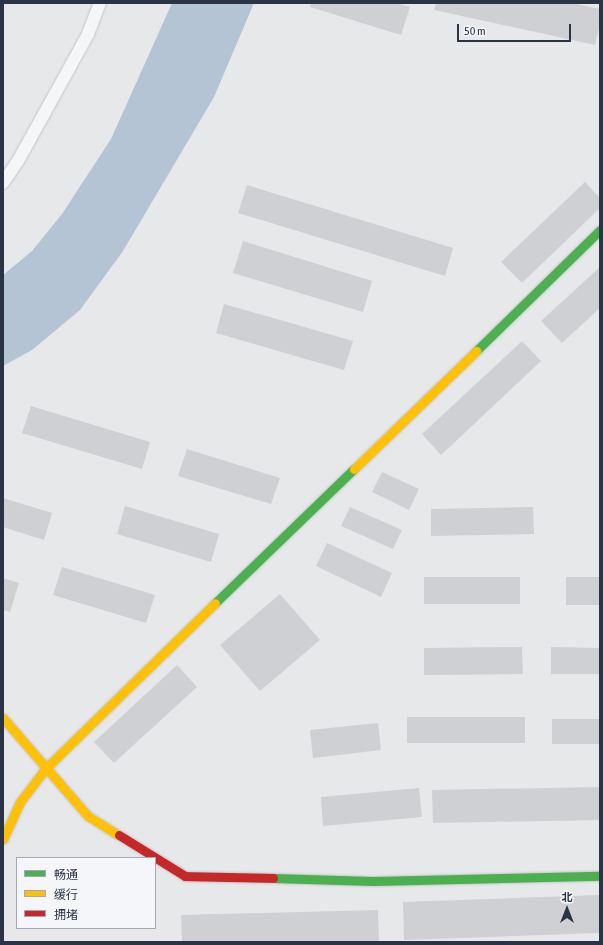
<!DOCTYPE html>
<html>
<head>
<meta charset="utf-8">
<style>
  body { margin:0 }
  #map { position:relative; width:603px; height:945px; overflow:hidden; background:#e6e8ea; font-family:"Asap Condensed","Noto Sans SC",sans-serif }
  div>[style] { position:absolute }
  .water>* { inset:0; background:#b4c4d5 }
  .building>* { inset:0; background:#ced0d3 }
  .roads { filter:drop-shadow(0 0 1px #c4c6c8) drop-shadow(0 0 1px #c4c6c8) }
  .street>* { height:12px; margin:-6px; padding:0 6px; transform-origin:6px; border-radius:6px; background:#f5f6f7 }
  .fast>* { height:9px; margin:-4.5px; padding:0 4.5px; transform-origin:4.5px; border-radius:4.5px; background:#4caf50 }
  .slow>* { height:9px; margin:-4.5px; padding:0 4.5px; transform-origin:4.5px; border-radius:4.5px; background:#ffc107 }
  .jam>* { height:9px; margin:-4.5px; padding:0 4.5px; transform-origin:4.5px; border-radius:4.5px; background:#c62828 }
  span { translate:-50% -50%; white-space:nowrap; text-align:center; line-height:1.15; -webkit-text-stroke:3.5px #f4f6f9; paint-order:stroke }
  .frame { position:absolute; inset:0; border:4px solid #2b3445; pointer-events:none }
  .legend { position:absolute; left:16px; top:857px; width:140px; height:72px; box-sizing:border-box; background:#f4f6f9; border:1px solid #a4a8b1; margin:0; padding:5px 7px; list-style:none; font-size:12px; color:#2b3445 }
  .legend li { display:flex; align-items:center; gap:8px; height:20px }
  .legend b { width:20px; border:1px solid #a4a8b1 }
  .north { position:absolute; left:547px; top:889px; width:40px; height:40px; -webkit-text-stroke:3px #f4f6f9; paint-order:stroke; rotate:0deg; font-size:11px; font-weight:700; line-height:16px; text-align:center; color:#2b3445 }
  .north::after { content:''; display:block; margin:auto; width:14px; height:18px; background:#2b3445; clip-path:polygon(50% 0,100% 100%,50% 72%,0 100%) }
  .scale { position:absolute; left:457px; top:24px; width:114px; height:18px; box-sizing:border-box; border:2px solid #2b3445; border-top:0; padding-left:5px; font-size:12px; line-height:14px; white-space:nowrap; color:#2b3445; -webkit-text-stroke:3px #f4f6f9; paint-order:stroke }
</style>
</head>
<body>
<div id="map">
  <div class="water">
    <i style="clip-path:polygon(172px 3px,254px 3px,214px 97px,123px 251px,80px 310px,32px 350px,3px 366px,3px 275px,32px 251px,62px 214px,111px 139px)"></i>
  </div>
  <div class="building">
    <i style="clip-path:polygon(311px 3px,396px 3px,410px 7px,401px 35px,310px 7px)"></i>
    <i style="clip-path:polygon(436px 3px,571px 3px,600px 9px,600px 24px,595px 45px,434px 10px)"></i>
    <i style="clip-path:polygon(585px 182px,600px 198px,600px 208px,522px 283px,501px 262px)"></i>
    <i style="clip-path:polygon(247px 185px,453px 248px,445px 276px,238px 213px)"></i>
    <i style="clip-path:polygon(243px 241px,372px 281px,363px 312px,233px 273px)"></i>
    <i style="clip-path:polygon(600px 267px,600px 308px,562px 343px,541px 321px)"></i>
    <i style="clip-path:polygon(224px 304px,353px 341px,344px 370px,216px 333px)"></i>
    <i style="clip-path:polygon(522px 341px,541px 361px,441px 455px,422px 434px)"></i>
    <i style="clip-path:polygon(31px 406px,150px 442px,142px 469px,22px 433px)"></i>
    <i style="clip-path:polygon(187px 449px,280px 478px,271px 504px,178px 476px)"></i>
    <i style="clip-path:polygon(382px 472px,419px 489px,409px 510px,372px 492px)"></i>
    <i style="clip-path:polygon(3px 498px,52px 513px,44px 540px,3px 527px)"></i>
    <i style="clip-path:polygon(125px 506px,219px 534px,211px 562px,117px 534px)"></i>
    <i style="clip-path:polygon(350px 507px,402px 530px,393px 549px,341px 526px)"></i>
    <i style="clip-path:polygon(533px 507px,534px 534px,431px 536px,431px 509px)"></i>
    <i style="clip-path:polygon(327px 543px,392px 573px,381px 597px,316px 566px)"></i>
    <i style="clip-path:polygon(62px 567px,155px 595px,146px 623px,53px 595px)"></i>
    <i style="clip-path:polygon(424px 577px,520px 577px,520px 604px,424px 604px)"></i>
    <i style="clip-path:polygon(566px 577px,600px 577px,600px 605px,566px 605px)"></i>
    <i style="clip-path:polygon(3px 578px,19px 583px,10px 612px,3px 610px)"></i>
    <i style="clip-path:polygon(280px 594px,320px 640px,260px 691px,220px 645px)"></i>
    <i style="clip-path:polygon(522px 647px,523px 674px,424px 675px,424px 648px)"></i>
    <i style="clip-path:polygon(551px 647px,600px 648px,600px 674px,551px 674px)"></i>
    <i style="clip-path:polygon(177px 665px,197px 687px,114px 763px,94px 742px)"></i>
    <i style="clip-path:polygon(407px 717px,525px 717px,525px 743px,407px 743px)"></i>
    <i style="clip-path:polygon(552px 719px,600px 719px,600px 744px,552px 744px)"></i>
    <i style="clip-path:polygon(378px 723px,381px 750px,313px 758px,310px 730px)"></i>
    <i style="clip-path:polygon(600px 787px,600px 820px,433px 823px,432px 790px)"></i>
    <i style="clip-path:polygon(419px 788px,422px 817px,323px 826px,321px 797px)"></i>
    <i style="clip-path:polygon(600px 895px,600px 933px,404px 940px,403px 902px)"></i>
    <i style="clip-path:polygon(378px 910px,379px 942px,182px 942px,181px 915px)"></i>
  </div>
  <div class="roads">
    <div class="street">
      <i style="left:3px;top:183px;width:27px;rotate:-56deg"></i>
      <i style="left:18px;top:161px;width:145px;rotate:-61.1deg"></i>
      <i style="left:88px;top:34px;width:33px;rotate:-69deg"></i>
    </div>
    <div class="fast">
      <i style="left:476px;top:351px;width:173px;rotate:-44.3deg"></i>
      <i style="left:215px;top:603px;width:193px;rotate:-44deg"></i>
      <i style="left:273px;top:878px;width:100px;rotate:1.7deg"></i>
      <i style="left:373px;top:881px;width:227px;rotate:-1.3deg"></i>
    </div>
    <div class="slow">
      <i style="left:354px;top:469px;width:170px;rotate:-44deg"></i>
      <i style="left:3px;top:718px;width:130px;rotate:49.1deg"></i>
      <i style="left:88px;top:816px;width:36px;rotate:32deg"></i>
      <i style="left:3px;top:839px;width:41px;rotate:-65.3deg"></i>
      <i style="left:20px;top:802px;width:43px;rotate:-52.6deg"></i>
      <i style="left:46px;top:768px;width:236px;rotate:-44.3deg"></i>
    </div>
    <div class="jam">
      <i style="left:119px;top:835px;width:78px;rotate:31.8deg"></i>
      <i style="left:185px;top:876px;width:88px;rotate:1.3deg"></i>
    </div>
  </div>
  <div class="frame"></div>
  <ul class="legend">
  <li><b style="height:5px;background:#4caf50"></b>畅通</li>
  <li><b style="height:5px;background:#ffc107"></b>缓行</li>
  <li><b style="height:5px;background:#c62828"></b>拥堵</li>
  </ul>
  <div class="north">北</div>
  <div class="scale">50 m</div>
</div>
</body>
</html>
